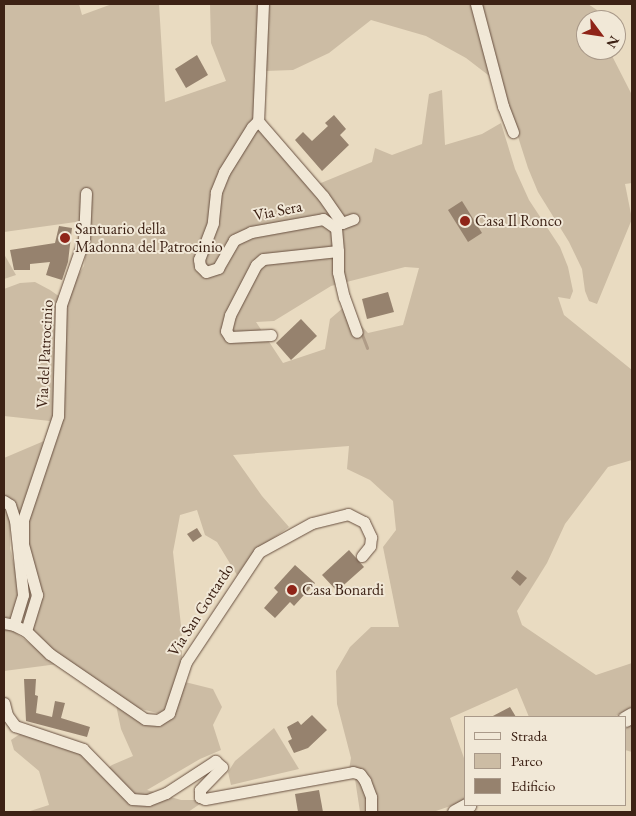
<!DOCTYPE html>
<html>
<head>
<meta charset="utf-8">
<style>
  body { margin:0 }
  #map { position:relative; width:636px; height:816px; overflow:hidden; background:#e9dbc1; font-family:"EB Garamond",serif }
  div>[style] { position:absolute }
  .green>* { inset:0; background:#ccbca4 }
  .stream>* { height:3px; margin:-1.5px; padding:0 1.5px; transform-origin:1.5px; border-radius:1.5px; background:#af9c87 }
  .building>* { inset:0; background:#96826e }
  .roads { filter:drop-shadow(0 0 1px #685040) drop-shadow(0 0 1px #685040) }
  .minor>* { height:11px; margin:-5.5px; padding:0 5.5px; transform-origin:5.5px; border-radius:5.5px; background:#f1e8d7 }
  .tertiary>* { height:15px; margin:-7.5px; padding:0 7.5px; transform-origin:7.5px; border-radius:7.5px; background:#f1e8d7 }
  .dots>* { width:14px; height:14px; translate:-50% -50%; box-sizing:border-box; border:2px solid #f1e8d7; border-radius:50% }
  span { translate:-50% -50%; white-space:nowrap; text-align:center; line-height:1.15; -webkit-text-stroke:4px #f1e8d7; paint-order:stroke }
  .street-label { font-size:16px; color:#3d2215 }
  .poi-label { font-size:16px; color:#3d2215 }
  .left { translate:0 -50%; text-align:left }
  .frame { position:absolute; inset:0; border:5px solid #3d2215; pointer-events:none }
  .legend { position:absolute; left:464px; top:716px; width:162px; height:90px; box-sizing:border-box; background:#f1e8d7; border:1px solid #a99989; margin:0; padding:6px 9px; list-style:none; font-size:15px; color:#3d2215 }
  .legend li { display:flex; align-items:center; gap:10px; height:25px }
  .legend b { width:25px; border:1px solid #a99989 }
  .north { position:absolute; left:576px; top:10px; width:50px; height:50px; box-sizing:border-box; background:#f1e8d7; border:1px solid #a99989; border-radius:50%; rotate:121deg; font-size:14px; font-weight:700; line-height:20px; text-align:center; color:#3d2215 }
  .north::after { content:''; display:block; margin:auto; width:18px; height:22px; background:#8f2418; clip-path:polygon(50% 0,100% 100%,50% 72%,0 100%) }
</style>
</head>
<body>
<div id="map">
  <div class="green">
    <i style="clip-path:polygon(evenodd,4px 4px,79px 4px,82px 15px,112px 4px,159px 4px,165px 102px,226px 81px,211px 43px,210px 4px,472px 4px,492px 78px,466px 58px,426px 36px,371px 20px,329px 53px,293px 70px,265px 71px,253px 119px,316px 185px,372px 162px,375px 148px,392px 155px,422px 144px,429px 94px,442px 90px,445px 145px,482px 134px,501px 123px,515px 169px,529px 200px,560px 247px,568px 267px,573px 291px,570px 299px,558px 297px,564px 315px,632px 370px,632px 460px,608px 467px,565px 524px,547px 563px,517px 611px,522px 625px,596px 675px,632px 663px,632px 707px,614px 717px,529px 717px,517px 688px,450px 718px,465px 761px,465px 801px,433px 812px,360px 812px,355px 779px,349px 770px,351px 758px,337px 704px,336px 671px,350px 647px,371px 627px,399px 627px,383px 547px,396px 530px,393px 501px,370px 480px,347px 469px,349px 446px,233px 455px,262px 496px,289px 527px,255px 551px,237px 575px,217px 542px,205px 535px,197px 510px,180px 515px,173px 552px,182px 635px,182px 662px,167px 706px,161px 714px,137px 708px,45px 646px,32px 633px,23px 616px,27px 581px,20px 563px,18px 511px,4px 498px,4px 458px,44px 441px,50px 421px,4px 416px,4px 289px,20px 283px,35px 282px,50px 290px,63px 299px,84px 266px,90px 220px,4px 232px,4px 4px,405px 267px,419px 268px,403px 325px,368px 333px,344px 307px,330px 319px,325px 349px,283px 363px,256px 322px,274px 321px,331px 286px,405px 267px)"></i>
    <i style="clip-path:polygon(481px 4px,588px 4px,597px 10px,599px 20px,586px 20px,586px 50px,609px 50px,632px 95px,632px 183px,625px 184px,632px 219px,597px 304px,589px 301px,585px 291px,582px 269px,569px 242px,538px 192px,528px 168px,505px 96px)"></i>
    <i style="clip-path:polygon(4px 254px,16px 275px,4px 279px)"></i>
    <i style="clip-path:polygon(4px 507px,10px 519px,10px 548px,20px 589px,13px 618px,4px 617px)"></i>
    <i style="clip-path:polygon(4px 626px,13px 631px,58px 664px,4px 671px)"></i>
    <i style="clip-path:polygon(181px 681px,213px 689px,222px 707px,213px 725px,221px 750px,200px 759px,147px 790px,181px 800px,206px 800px,188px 812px,27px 812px,49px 805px,39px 771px,14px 750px,11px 740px,23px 732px,77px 749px,103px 772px,112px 765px,133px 756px,121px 729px,116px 705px,160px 722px)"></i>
    <i style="clip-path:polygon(632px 722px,632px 752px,625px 750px,625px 726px)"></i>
    <i style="clip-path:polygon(274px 728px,299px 769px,231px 785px,228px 772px,235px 761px)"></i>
  </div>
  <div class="stream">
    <i style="left:361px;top:332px;width:17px;rotate:69deg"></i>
  </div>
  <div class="building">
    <i style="clip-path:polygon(197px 55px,208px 75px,186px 88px,175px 69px)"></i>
    <i style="clip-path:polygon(334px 115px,346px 129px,340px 135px,349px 145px,322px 171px,295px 140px,303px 132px,312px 141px,328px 126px,325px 123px)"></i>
    <i style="clip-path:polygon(462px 201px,482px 233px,468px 242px,448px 210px)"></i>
    <i style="clip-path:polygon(59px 226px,72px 228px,68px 262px,62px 280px,46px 275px,50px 262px,30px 264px,30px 270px,14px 270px,10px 250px,55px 243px)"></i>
    <i style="clip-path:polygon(388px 292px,394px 312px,367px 319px,362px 299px)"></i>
    <i style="clip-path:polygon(301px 319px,317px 336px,291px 360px,276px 343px)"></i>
    <i style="clip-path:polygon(197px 528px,202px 536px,193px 542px,187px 534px)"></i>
    <i style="clip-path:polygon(349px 550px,364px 567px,337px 591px,322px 575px)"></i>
    <i style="clip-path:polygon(295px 565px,315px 583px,294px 606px,290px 602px,275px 618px,264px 608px,278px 592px,274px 588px)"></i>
    <i style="clip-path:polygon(517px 570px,527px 578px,520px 586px,511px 578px)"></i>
    <i style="clip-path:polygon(24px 679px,36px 679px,35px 695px,38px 696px,36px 713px,52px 717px,55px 701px,65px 703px,61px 718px,90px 727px,87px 737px,26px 721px)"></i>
    <i style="clip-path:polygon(510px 707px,516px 717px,491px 717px)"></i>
    <i style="clip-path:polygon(312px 715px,327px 730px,308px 748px,294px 753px,288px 741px,292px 739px,287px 727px,298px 721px,301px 725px)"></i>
    <i style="clip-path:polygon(319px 790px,323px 812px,298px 812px,295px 794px)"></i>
  </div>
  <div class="roads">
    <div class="minor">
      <i style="left:263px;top:4px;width:117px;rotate:92.4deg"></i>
      <i style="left:258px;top:121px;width:99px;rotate:49.1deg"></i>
      <i style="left:323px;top:196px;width:33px;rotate:55deg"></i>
      <i style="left:342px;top:223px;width:12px;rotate:-20deg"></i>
      <i style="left:476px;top:4px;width:106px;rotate:75.2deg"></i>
      <i style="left:503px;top:106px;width:28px;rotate:69deg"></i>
      <i style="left:258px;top:121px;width:8px;rotate:135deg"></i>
      <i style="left:252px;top:127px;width:53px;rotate:121.9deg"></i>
      <i style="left:224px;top:172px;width:22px;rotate:112deg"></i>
      <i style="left:216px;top:192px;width:31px;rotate:96deg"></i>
      <i style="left:213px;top:223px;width:39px;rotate:111deg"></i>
      <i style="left:199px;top:259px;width:7px;rotate:82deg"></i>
      <i style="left:200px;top:266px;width:8px;rotate:45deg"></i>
      <i style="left:206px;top:272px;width:13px;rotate:-18deg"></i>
      <i style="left:218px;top:268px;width:32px;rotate:-60deg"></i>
      <i style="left:234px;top:240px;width:19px;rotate:-25deg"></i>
      <i style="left:251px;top:232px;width:73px;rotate:-10.2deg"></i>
      <i style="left:323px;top:219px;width:16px;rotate:35deg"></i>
      <i style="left:336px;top:228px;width:23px;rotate:85deg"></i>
      <i style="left:338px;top:251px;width:75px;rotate:173.9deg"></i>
      <i style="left:263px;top:259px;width:9px;rotate:139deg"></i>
      <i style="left:256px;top:265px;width:56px;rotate:117.5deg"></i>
      <i style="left:230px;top:315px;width:16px;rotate:104deg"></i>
      <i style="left:226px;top:331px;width:7px;rotate:56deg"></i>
      <i style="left:230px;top:337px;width:41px;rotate:-2.8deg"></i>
      <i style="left:338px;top:251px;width:21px;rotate:90deg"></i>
      <i style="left:338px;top:272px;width:26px;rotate:77deg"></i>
      <i style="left:344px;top:297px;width:37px;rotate:70deg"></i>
      <i style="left:4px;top:501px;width:7px;rotate:34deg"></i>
      <i style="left:10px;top:505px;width:16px;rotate:72deg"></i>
      <i style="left:15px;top:520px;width:75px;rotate:83.9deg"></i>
      <i style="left:23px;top:595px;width:31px;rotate:107deg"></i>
      <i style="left:4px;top:623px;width:10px;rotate:11deg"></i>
      <i style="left:14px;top:625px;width:13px;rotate:27deg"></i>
      <i style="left:26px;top:631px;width:33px;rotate:44deg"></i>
      <i style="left:50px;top:654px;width:115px;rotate:34.4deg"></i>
      <i style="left:145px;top:719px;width:13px;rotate:4deg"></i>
      <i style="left:158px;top:720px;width:13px;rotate:-32deg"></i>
      <i style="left:169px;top:713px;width:54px;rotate:-71.6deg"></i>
      <i style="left:186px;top:662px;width:132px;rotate:-56.4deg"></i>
      <i style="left:259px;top:552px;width:60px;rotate:-28.7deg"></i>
      <i style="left:312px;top:523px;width:37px;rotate:-14deg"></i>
      <i style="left:348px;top:514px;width:18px;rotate:27deg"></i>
      <i style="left:364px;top:522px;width:17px;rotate:65deg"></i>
      <i style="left:371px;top:537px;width:9px;rotate:96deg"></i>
      <i style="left:370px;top:546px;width:13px;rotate:129deg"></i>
      <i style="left:26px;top:631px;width:38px;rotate:-73deg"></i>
      <i style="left:37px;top:595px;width:53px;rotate:-105.4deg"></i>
      <i style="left:23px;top:544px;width:24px;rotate:-90deg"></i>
      <i style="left:23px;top:520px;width:110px;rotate:-71.4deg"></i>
      <i style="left:58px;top:416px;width:111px;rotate:-88.5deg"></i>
      <i style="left:61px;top:305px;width:70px;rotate:-70.8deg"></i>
      <i style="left:84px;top:239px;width:46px;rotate:-87.5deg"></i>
      <i style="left:4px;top:703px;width:12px;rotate:76deg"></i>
      <i style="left:7px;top:715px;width:14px;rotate:54deg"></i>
      <i style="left:15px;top:726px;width:72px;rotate:18.7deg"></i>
      <i style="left:83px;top:749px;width:70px;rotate:45.6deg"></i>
      <i style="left:132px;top:799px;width:16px;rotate:4deg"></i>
      <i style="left:148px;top:800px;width:19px;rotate:-21deg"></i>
      <i style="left:166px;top:793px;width:59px;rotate:-33.1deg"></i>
      <i style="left:215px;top:761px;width:9px;rotate:41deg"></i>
      <i style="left:222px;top:767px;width:32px;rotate:134deg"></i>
      <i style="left:200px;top:790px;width:7px;rotate:90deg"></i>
      <i style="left:200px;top:797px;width:5px;rotate:22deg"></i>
      <i style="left:205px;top:799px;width:150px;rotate:-10.3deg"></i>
      <i style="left:353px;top:772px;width:7px;rotate:16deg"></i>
      <i style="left:360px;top:774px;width:9px;rotate:54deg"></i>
      <i style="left:365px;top:781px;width:17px;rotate:69deg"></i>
      <i style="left:371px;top:797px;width:15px;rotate:90deg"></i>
    </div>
    <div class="tertiary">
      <i style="left:625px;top:719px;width:8px;rotate:-30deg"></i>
      <i style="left:455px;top:812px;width:15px;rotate:-28deg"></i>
    </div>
  </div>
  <div class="dots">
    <i style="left:465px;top:221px;background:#8f2418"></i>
    <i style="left:65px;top:238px;background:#8f2418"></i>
    <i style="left:292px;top:590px;background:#8f2418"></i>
  </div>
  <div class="street-label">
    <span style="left:278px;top:211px;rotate:-11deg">Via Sera</span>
    <span style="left:45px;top:354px;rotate:-87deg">Via del Patrocinio</span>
    <span style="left:201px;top:610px;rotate:-57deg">Via San Gottardo</span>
  </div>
  <div class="poi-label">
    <span class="left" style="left:475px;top:221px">Casa Il Ronco</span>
    <span class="left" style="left:75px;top:238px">Santuario della<br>Madonna del Patrocinio</span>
    <span class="left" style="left:302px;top:590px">Casa Bonardi</span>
  </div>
  <div class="frame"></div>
  <ul class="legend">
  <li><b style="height:6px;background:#f1e8d7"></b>Strada</li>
  <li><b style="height:14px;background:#ccbca4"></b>Parco</li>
  <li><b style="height:14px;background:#96826e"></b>Edificio</li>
  </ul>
  <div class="north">N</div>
</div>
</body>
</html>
